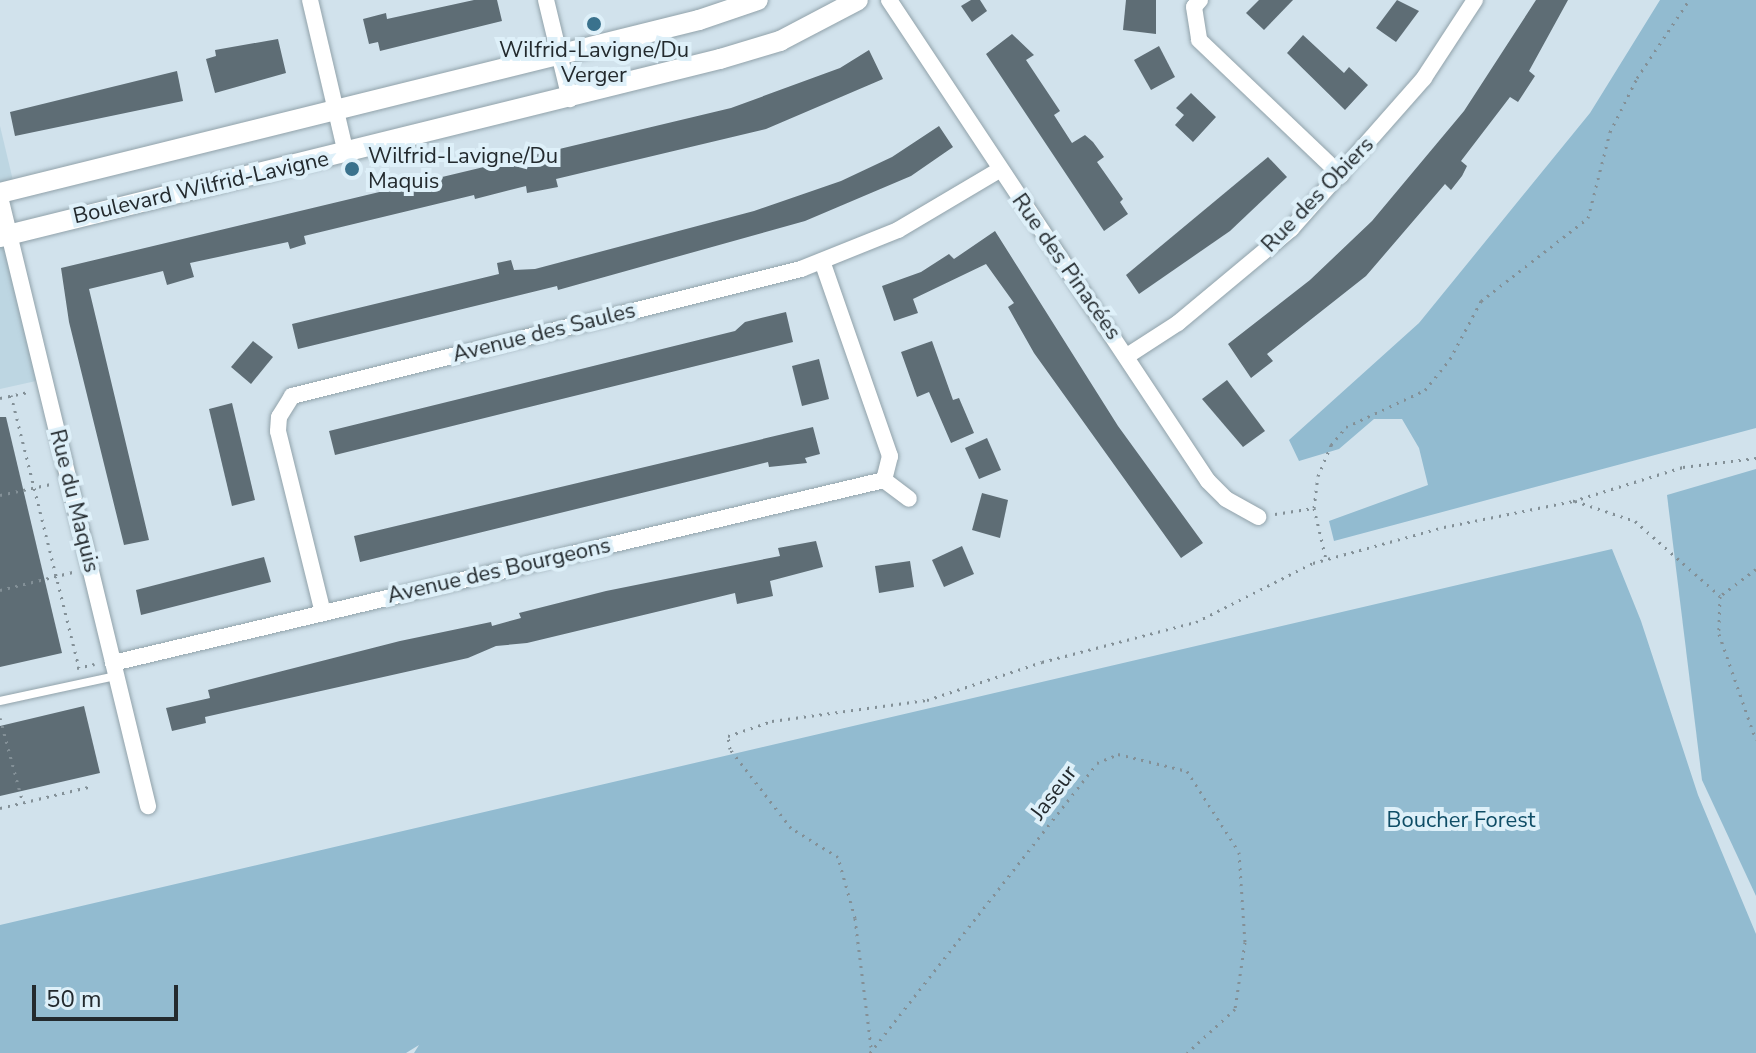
<!DOCTYPE html>
<html>
<head>
<meta charset="utf-8">
<style>
  body { margin:0 }
  #map { position:relative; width:1756px; height:1053px; overflow:hidden; background:#d1e2ec; font-family:"Nunito Sans",sans-serif }
  div>[style] { position:absolute }
  .built>* { inset:0; background:#bdd6e2 }
  .green>* { inset:0; background:#92bbd0 }
  .building>* { inset:0; background:#5e6d75 }
  .path>* { height:3px; margin-top:-1.5px; transform-origin:0; background:repeating-linear-gradient(90deg,#839097 0 2px,transparent 0 8px) }
  .roads { filter:drop-shadow(0 0 2px #91a2aa) drop-shadow(0 0 2px #91a2aa) }
  .service>* { height:8px; margin:-4px; padding:0 4px; transform-origin:4px; border-radius:4px; background:#fff }
  .minor>* { height:16px; margin:-8px; padding:0 8px; transform-origin:8px; border-radius:8px; background:#fff }
  .tertiary>* { height:20px; margin:-10px; padding:0 10px; transform-origin:10px; border-radius:10px; background:#fff }
  .dots>* { width:22px; height:22px; translate:-50% -50%; box-sizing:border-box; border:4px solid #def0f9; border-radius:50% }
  span { translate:-50% -50%; white-space:nowrap; text-align:center; line-height:1.15; -webkit-text-stroke:8px #def0f9; paint-order:stroke }
  .poi-label { font-size:22px; color:#232a2e }
  .left { translate:0 -50%; text-align:left }
  .street-label { font-size:22px; color:#232a2e }
  .park-label { font-size:22px; color:#0f4d66 }
  .scale { position:absolute; left:32px; top:985px; width:146px; height:36px; box-sizing:border-box; border:4px solid #232a2e; border-top:0; padding-left:10px; font-size:24px; line-height:28px; white-space:nowrap; color:#232a2e; -webkit-text-stroke:6px #def0f9; paint-order:stroke }
</style>
</head>
<body>
<div id="map">
  <div class="built">
    <i style="clip-path:polygon(0 126px,15px 189px,0 193px)"></i>
    <i style="clip-path:polygon(0 197px,45px 379px,0 389px)"></i>
  </div>
  <div class="green">
    <i style="clip-path:polygon(1660px 0,1756px 0,1756px 428px,1334px 541px,1329px 521px,1428px 485px,1419px 448px,1402px 419px,1374px 419px,1339px 449px,1299px 461px,1289px 440px,1419px 323px,1590px 113px)"></i>
    <i style="clip-path:polygon(1756px 469px,1756px 896px,1702px 780px,1667px 495px)"></i>
    <i style="clip-path:polygon(1612px 549px,1641px 621px,1698px 795px,1756px 934px,1756px 1053px,414px 1053px,419px 1045px,406px 1053px,0 1053px,0 925px)"></i>
  </div>
  <div class="building">
    <i style="clip-path:polygon(474px 0,497px 0,502px 21px,380px 51px,378px 42px,369px 44px,363px 19px,386px 13px,387px 19px)"></i>
    <i style="clip-path:polygon(971px 0,980px 0,987px 11px,972px 22px,961px 6px)"></i>
    <i style="clip-path:polygon(1126px 0,1156px 0,1156px 34px,1123px 30px)"></i>
    <i style="clip-path:polygon(1259px 0,1293px 0,1264px 30px,1246px 13px)"></i>
    <i style="clip-path:polygon(1397px 0,1419px 11px,1396px 42px,1376px 28px)"></i>
    <i style="clip-path:polygon(1536px 0,1568px 0,1529px 71px,1535px 76px,1518px 102px,1510px 97px,1461px 161px,1467px 166px,1462px 176px,1451px 190px,1445px 184px,1366px 276px,1267px 354px,1273px 361px,1251px 378px,1228px 344px,1310px 280px,1372px 221px,1464px 111px)"></i>
    <i style="clip-path:polygon(1012px 34px,1034px 55px,1026px 60px,1060px 111px,1054px 115px,1072px 143px,1085px 135px,1093px 142px,1104px 157px,1097px 162px,1123px 199px,1120px 202px,1128px 214px,1104px 231px,986px 54px)"></i>
    <i style="clip-path:polygon(1303px 35px,1344px 73px,1349px 67px,1368px 85px,1345px 110px,1287px 53px)"></i>
    <i style="clip-path:polygon(278px 39px,286px 73px,215px 93px,206px 59px,216px 56px,215px 50px)"></i>
    <i style="clip-path:polygon(1159px 46px,1175px 77px,1151px 90px,1134px 60px)"></i>
    <i style="clip-path:polygon(869px 50px,883px 79px,766px 129px,556px 179px,558px 187px,527px 193px,526px 186px,475px 199px,474px 195px,304px 236px,306px 244px,290px 249px,288px 242px,190px 263px,194px 277px,167px 285px,163px 271px,89px 289px,149px 540px,124px 545px,69px 322px,61px 268px,731px 108px,840px 68px)"></i>
    <i style="clip-path:polygon(177px 71px,183px 101px,15px 136px,10px 112px)"></i>
    <i style="clip-path:polygon(1191px 93px,1216px 117px,1193px 142px,1175px 125px,1184px 115px,1176px 108px)"></i>
    <i style="clip-path:polygon(939px 126px,953px 147px,911px 176px,805px 221px,558px 290px,557px 286px,298px 349px,292px 324px,499px 274px,497px 263px,511px 260px,514px 270px,535px 269px,754px 211px,841px 181px,892px 157px)"></i>
    <i style="clip-path:polygon(1268px 157px,1287px 177px,1230px 231px,1139px 294px,1126px 275px)"></i>
    <i style="clip-path:polygon(995px 231px,1118px 426px,1203px 543px,1181px 558px,1034px 353px,1008px 307px,1014px 303px,986px 264px,913px 299px,918px 313px,894px 321px,882px 286px,921px 272px,949px 254px,954px 259px)"></i>
    <i style="clip-path:polygon(786px 312px,793px 342px,335px 455px,329px 431px,735px 331px,745px 322px)"></i>
    <i style="clip-path:polygon(253px 341px,273px 357px,251px 384px,231px 367px)"></i>
    <i style="clip-path:polygon(932px 341px,953px 400px,959px 398px,974px 433px,951px 443px,929px 392px,917px 397px,901px 352px)"></i>
    <i style="clip-path:polygon(819px 359px,829px 399px,802px 406px,792px 366px)"></i>
    <i style="clip-path:polygon(1227px 380px,1265px 431px,1243px 447px,1202px 399px)"></i>
    <i style="clip-path:polygon(232px 403px,255px 500px,232px 506px,209px 409px)"></i>
    <i style="clip-path:polygon(0 417px,6px 417px,62px 653px,0 667px)"></i>
    <i style="clip-path:polygon(813px 427px,820px 454px,805px 458px,807px 463px,769px 467px,768px 462px,360px 562px,354px 536px)"></i>
    <i style="clip-path:polygon(987px 438px,1001px 470px,979px 479px,965px 448px)"></i>
    <i style="clip-path:polygon(982px 493px,1008px 500px,1000px 538px,972px 530px)"></i>
    <i style="clip-path:polygon(816px 541px,823px 567px,770px 581px,773px 596px,737px 604px,735px 593px,527px 643px,496px 646px,468px 658px,205px 717px,206px 723px,172px 731px,166px 708px,210px 698px,208px 690px,400px 641px,491px 622px,492px 626px,521px 618px,519px 613px,606px 591px,780px 556px,778px 548px)"></i>
    <i style="clip-path:polygon(962px 546px,974px 574px,944px 587px,932px 560px)"></i>
    <i style="clip-path:polygon(264px 557px,271px 582px,141px 615px,136px 590px)"></i>
    <i style="clip-path:polygon(910px 561px,914px 587px,879px 593px,875px 566px)"></i>
    <i style="clip-path:polygon(84px 706px,100px 773px,0 796px,0 726px)"></i>
  </div>
  <div class="path">
    <i style="left:11px;top:395px;width:281px;rotate:76deg"></i>
    <i style="left:0;top:398px;width:29px;rotate:-12deg"></i>
    <i style="left:0;top:495px;width:52px;rotate:-12.2deg"></i>
    <i style="left:1575px;top:501px;width:63px;rotate:18.4deg"></i>
    <i style="left:1635px;top:521px;width:113px;rotate:41.4deg"></i>
    <i style="left:1314px;top:508px;width:32px;rotate:-83deg"></i>
    <i style="left:1318px;top:476px;width:34px;rotate:-67deg"></i>
    <i style="left:1331px;top:445px;width:23px;rotate:-50deg"></i>
    <i style="left:1346px;top:427px;width:87px;rotate:-25.1deg"></i>
    <i style="left:1425px;top:390px;width:40px;rotate:-51deg"></i>
    <i style="left:1450px;top:359px;width:66px;rotate:-61.9deg"></i>
    <i style="left:1481px;top:301px;width:135px;rotate:-37.8deg"></i>
    <i style="left:1588px;top:218px;width:89px;rotate:-75.7deg"></i>
    <i style="left:1610px;top:132px;width:60px;rotate:-63.4deg"></i>
    <i style="left:1637px;top:78px;width:94px;rotate:-56.3deg"></i>
    <i style="left:1275px;top:514px;width:39px;rotate:-9deg"></i>
    <i style="left:1314px;top:508px;width:52px;rotate:76.8deg"></i>
    <i style="left:1756px;top:569px;width:45px;rotate:143.1deg"></i>
    <i style="left:1720px;top:596px;width:38px;rotate:92deg"></i>
    <i style="left:1719px;top:634px;width:112px;rotate:70.8deg"></i>
    <i style="left:0;top:590px;width:75px;rotate:-13.9deg"></i>
    <i style="left:77px;top:668px;width:18px;rotate:-13deg"></i>
    <i style="left:0;top:718px;width:88px;rotate:74.9deg"></i>
    <i style="left:0;top:808px;width:95px;rotate:-13.4deg"></i>
    <i style="left:871px;top:1047px;width:130px;rotate:-97.1deg"></i>
    <i style="left:855px;top:918px;width:63px;rotate:-105.6deg"></i>
    <i style="left:838px;top:857px;width:55px;rotate:-148.3deg"></i>
    <i style="left:791px;top:828px;width:100px;rotate:-127.7deg"></i>
    <i style="left:730px;top:749px;width:13px;rotate:-99deg"></i>
    <i style="left:728px;top:736px;width:46px;rotate:-18.8deg"></i>
    <i style="left:772px;top:721px;width:156px;rotate:-7.7deg"></i>
    <i style="left:927px;top:700px;width:121px;rotate:-18.3deg"></i>
    <i style="left:1042px;top:662px;width:159px;rotate:-14.6deg"></i>
    <i style="left:1196px;top:622px;width:131px;rotate:-26.8deg"></i>
    <i style="left:1313px;top:563px;width:136px;rotate:-15.4deg"></i>
    <i style="left:1444px;top:527px;width:132px;rotate:-11.4deg"></i>
    <i style="left:1573px;top:501px;width:115px;rotate:-17.2deg"></i>
    <i style="left:1683px;top:467px;width:74px;rotate:-7deg"></i>
    <i style="left:870px;top:1053px;width:368px;rotate:-51.9deg"></i>
    <i style="left:1097px;top:763px;width:23px;rotate:-23deg"></i>
    <i style="left:1118px;top:754px;width:71px;rotate:13.8deg"></i>
    <i style="left:1187px;top:771px;width:96px;rotate:57.3deg"></i>
    <i style="left:1239px;top:852px;width:90px;rotate:86.2deg"></i>
    <i style="left:1245px;top:942px;width:68px;rotate:98.5deg"></i>
    <i style="left:1235px;top:1009px;width:65px;rotate:137.5deg"></i>
  </div>
  <div class="roads">
    <div class="service">
      <i style="left:0;top:701px;width:119px;rotate:-12.2deg"></i>
    </div>
    <div class="minor">
      <i style="left:310px;top:0;width:158px;rotate:76.8deg"></i>
      <i style="left:546px;top:0;width:102px;rotate:76.4deg"></i>
      <i style="left:889px;top:0;width:577px;rotate:56.45deg"></i>
      <i style="left:1208px;top:481px;width:25px;rotate:45deg"></i>
      <i style="left:1226px;top:499px;width:37px;rotate:29deg"></i>
      <i style="left:1200px;top:0;width:9px;rotate:131deg"></i>
      <i style="left:1194px;top:7px;width:33px;rotate:81deg"></i>
      <i style="left:1199px;top:40px;width:196px;rotate:43.6deg"></i>
      <i style="left:0;top:197px;width:627px;rotate:76.34deg"></i>
      <i style="left:822px;top:261px;width:207px;rotate:70.8deg"></i>
      <i style="left:890px;top:456px;width:25px;rotate:104deg"></i>
      <i style="left:1127px;top:356px;width:61px;rotate:-32.9deg"></i>
      <i style="left:1178px;top:323px;width:147px;rotate:-39.8deg"></i>
      <i style="left:1291px;top:229px;width:201px;rotate:-48.6deg"></i>
      <i style="left:1424px;top:78px;width:93px;rotate:-56.8deg"></i>
      <i style="left:884px;top:480px;width:31px;rotate:37deg"></i>
      <i style="left:323px;top:613px;width:187px;rotate:-103.9deg"></i>
      <i style="left:278px;top:431px;width:14px;rotate:-86deg"></i>
      <i style="left:279px;top:417px;width:25px;rotate:-58deg"></i>
      <i style="left:292px;top:396px;width:525px;rotate:-14.01deg"></i>
      <i style="left:801px;top:269px;width:105px;rotate:-21.9deg"></i>
      <i style="left:898px;top:230px;width:117px;rotate:-30.7deg"></i>
      <i style="left:113px;top:663px;width:792px;rotate:-13.35deg"></i>
    </div>
    <div class="tertiary">
      <i style="left:0;top:193px;width:720px;rotate:-13.9deg"></i>
      <i style="left:699px;top:20px;width:62px;rotate:-18.7deg"></i>
      <i style="left:0;top:237px;width:742px;rotate:-13.89deg"></i>
      <i style="left:720px;top:59px;width:63px;rotate:-16.7deg"></i>
      <i style="left:780px;top:41px;width:88px;rotate:-27.7deg"></i>
    </div>
  </div>
  <div class="dots">
    <i style="left:594px;top:24px;background:#3a728d"></i>
    <i style="left:352px;top:169px;background:#3a728d"></i>
  </div>
  <div class="poi-label">
    <span style="left:594px;top:63px">Wilfrid-Lavigne/Du<br>Verger</span>
    <span class="left" style="left:368px;top:169px">Wilfrid-Lavigne/Du<br>Maquis</span>
  </div>
  <div class="street-label">
    <span style="left:201px;top:188px;rotate:-13deg">Boulevard Wilfrid-Lavigne</span>
    <span style="left:1318px;top:195px;rotate:-46deg">Rue des Obiers</span>
    <span style="left:1066px;top:267px;rotate:55deg">Rue des Pinacées</span>
    <span style="left:544px;top:333px;rotate:-14deg">Avenue des Saules</span>
    <span style="left:74px;top:501px;rotate:76deg">Rue du Maquis</span>
    <span style="left:499px;top:571px;rotate:-13deg">Avenue des Bourgeons</span>
    <span style="left:1054px;top:793px;rotate:-53deg">Jaseur</span>
  </div>
  <div class="park-label">
    <span style="left:1461px;top:821px">Boucher Forest</span>
  </div>
  <div class="scale">50 m</div>
</div>
</body>
</html>
